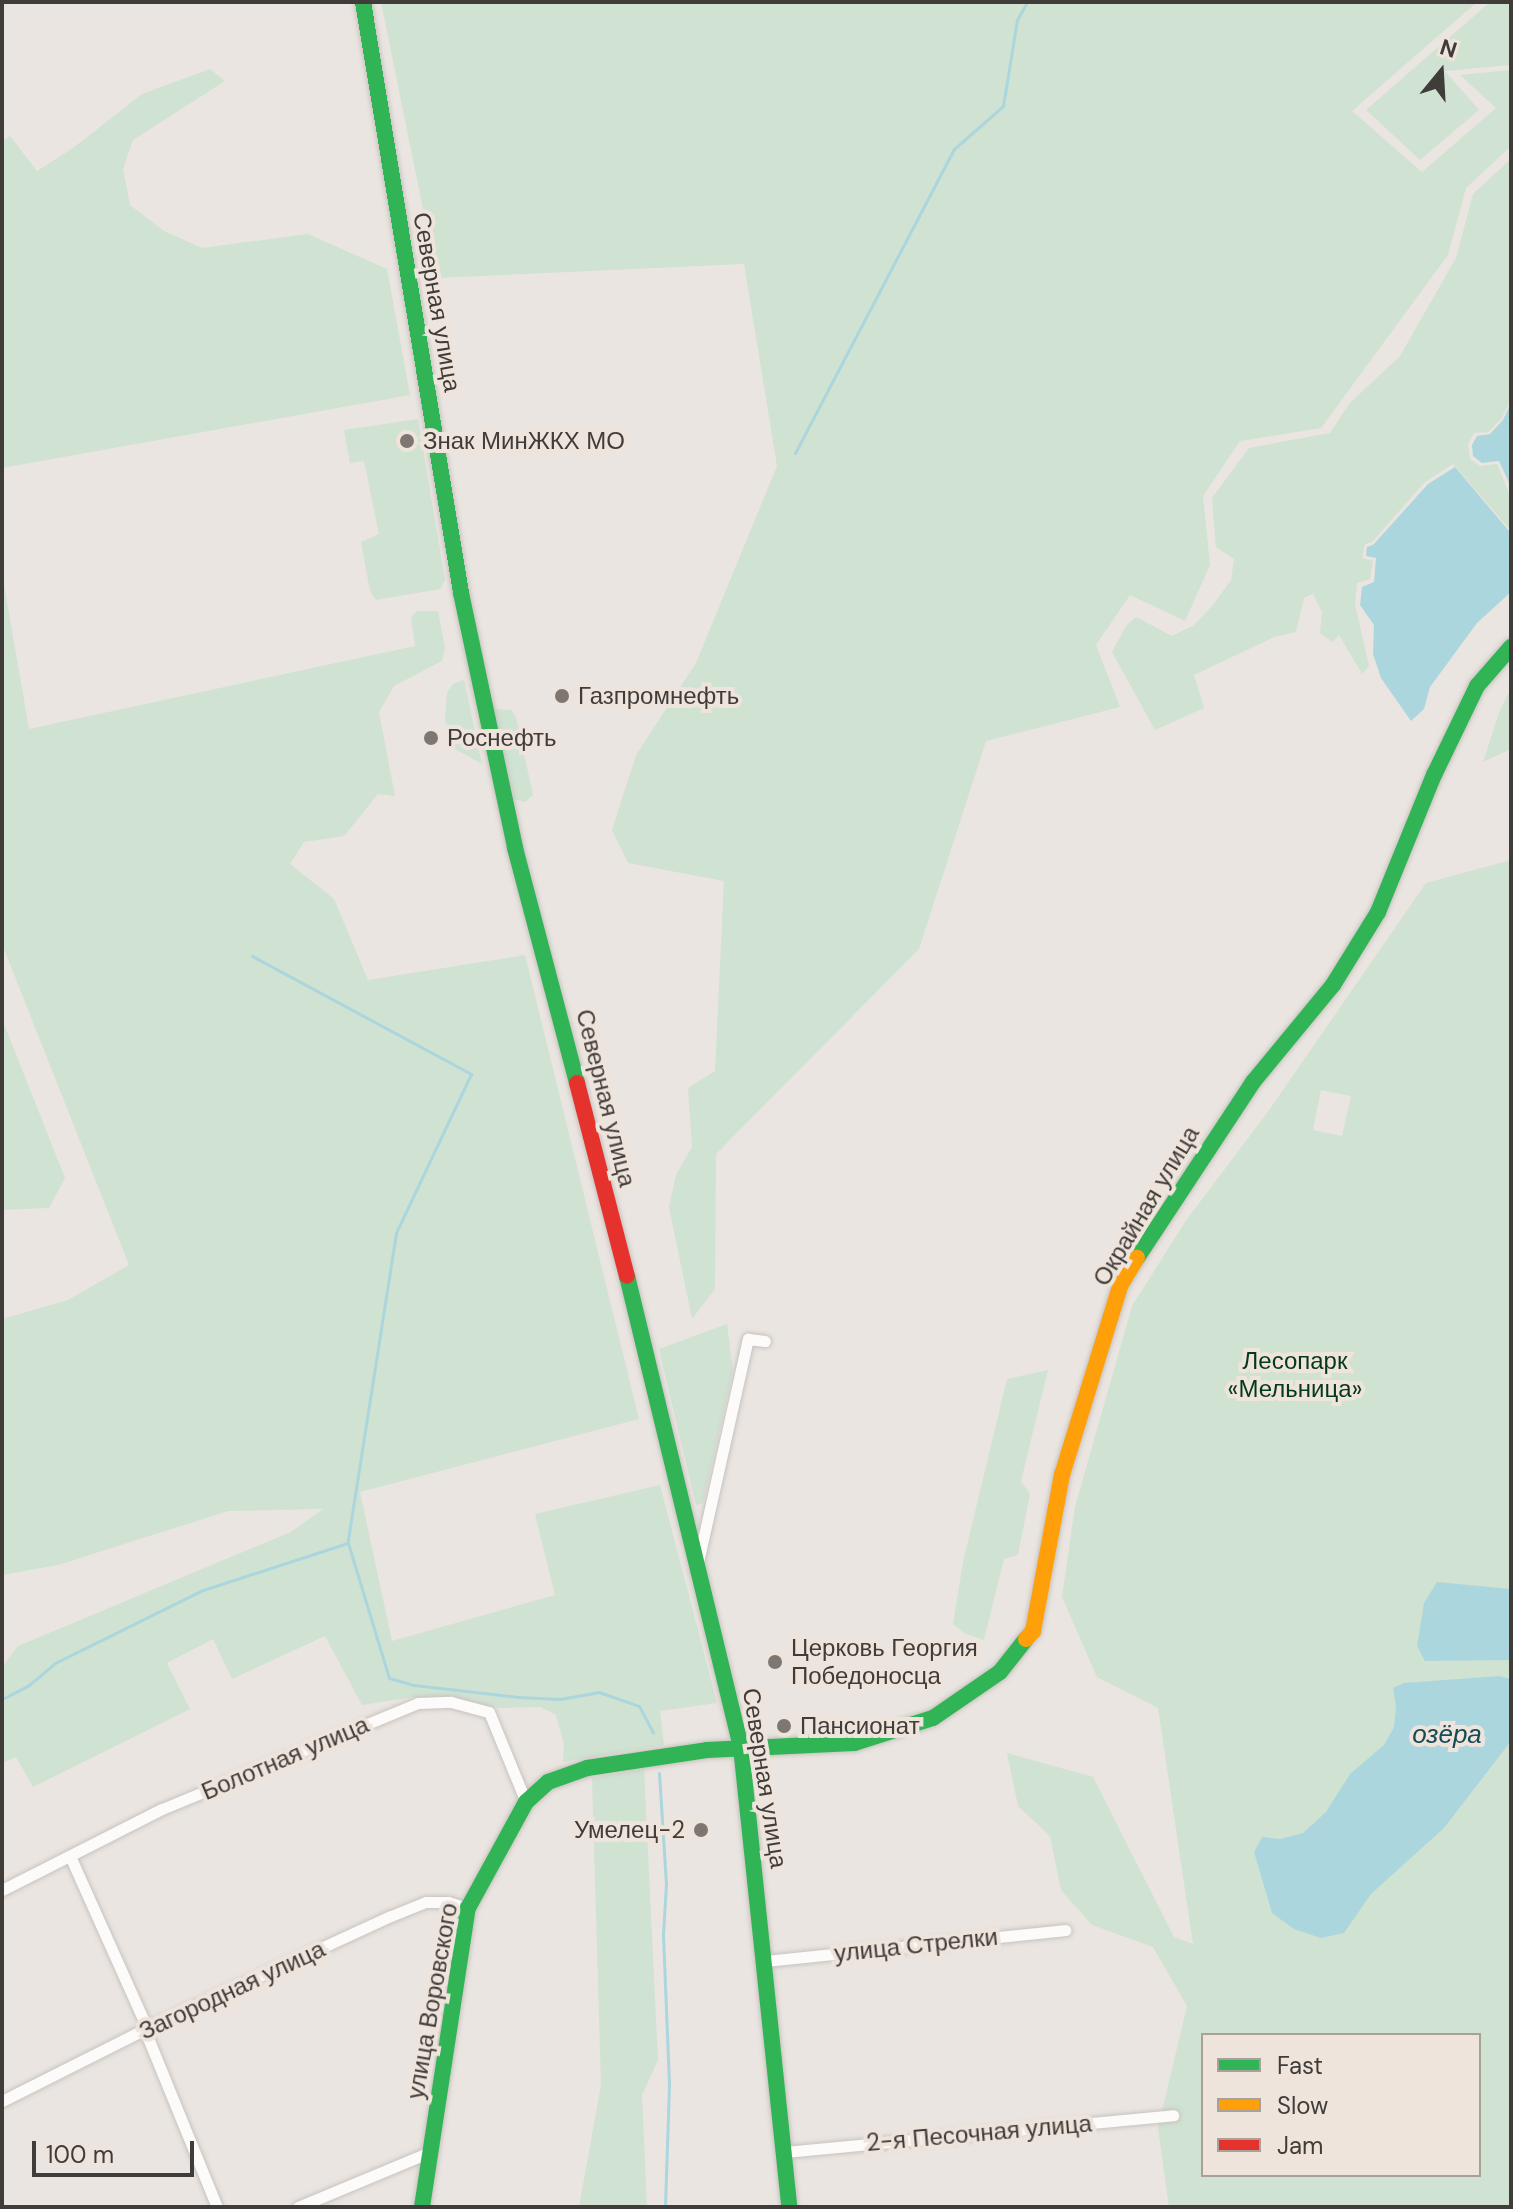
<!DOCTYPE html>
<html>
<head>
<meta charset="utf-8">
<style>
  body { margin:0 }
  #map { position:relative; width:1513px; height:2209px; overflow:hidden; background:#eae5e0; font-family:"DM Sans",sans-serif }
  div>[style] { position:absolute }
  .green>* { inset:0; background:#d0e2d1 }
  .water>* { inset:0; background:#acd6de }
  .stream>* { height:3px; margin:-1.5px; padding:0 1.5px; transform-origin:1.5px; border-radius:1.5px; background:#acd6de }
  .roads { filter:drop-shadow(0 0 2px #c7c3c0) drop-shadow(0 0 2px #c7c3c0) }
  .street>* { height:11px; margin:-5.5px; padding:0 5.5px; transform-origin:5.5px; border-radius:5.5px; background:#fcfbfa }
  .fast>* { height:16px; margin:-8px; padding:0 8px; transform-origin:8px; border-radius:8px; background:#30b455 }
  .slow>* { height:16px; margin:-8px; padding:0 8px; transform-origin:8px; border-radius:8px; background:#ff9f0a }
  .jam>* { height:16px; margin:-8px; padding:0 8px; transform-origin:8px; border-radius:8px; background:#e5322d }
  .dots>* { width:22px; height:22px; translate:-50% -50%; box-sizing:border-box; border:4px solid #eee4dc; border-radius:50% }
  span { translate:-50% -50%; white-space:nowrap; text-align:center; line-height:1.15; -webkit-text-stroke:8px #eee4dc; paint-order:stroke }
  .street-label { font-size:24px; color:#403c39 }
  .poi-label { font-size:24px; color:#403c39 }
  .left { translate:0 -50%; text-align:left }
  .right { translate:-100% -50%; text-align:right }
  .park-label { font-size:24px; color:#03391b }
  .water-label { font-size:26px; color:#154b55; font-style:italic }
  .frame { position:absolute; inset:0; border:4px solid #403c39; pointer-events:none }
  .legend { position:absolute; left:1201px; top:2033px; width:280px; height:144px; box-sizing:border-box; background:#eee4dc; border:2px solid #a8a19b; margin:0; padding:10px 14px; list-style:none; font-size:24px; color:#403c39 }
  .legend li { display:flex; align-items:center; gap:16px; height:40px }
  .legend b { width:40px; border:2px solid #a8a19b }
  .north { position:absolute; left:1401px; top:32px; width:80px; height:80px; -webkit-text-stroke:6px #eee4dc; paint-order:stroke; rotate:18deg; font-size:22px; font-weight:700; line-height:32px; text-align:center; color:#403c39 }
  .north::after { content:''; display:block; margin:auto; width:28px; height:36px; background:#403c39; clip-path:polygon(50% 0,100% 100%,50% 72%,0 100%) }
  .scale { position:absolute; left:32px; top:2141px; width:162px; height:36px; box-sizing:border-box; border:4px solid #403c39; border-top:0; padding-left:10px; font-size:24px; line-height:28px; white-space:nowrap; color:#403c39; -webkit-text-stroke:6px #eee4dc; paint-order:stroke }
</style>
</head>
<body>
<div id="map">
  <div class="green">
    <i style="clip-path:polygon(381px 2px,1477px 2px,1352px 111px,1422px 172px,1496px 108px,1460px 75px,1511px 70px,1511px 146px,1466px 188px,1448px 255px,1321px 428px,1240px 441px,1203px 496px,1210px 565px,1185px 621px,1130px 595px,1096px 645px,1120px 707px,986px 741px,919px 949px,716px 1154px,715px 1289px,692px 1319px,669px 1207px,676px 1175px,692px 1147px,688px 1088px,715px 1071px,724px 881px,628px 863px,612px 830px,636px 755px,696px 663px,777px 466px,744px 264px,437px 278px)"></i>
    <i style="clip-path:polygon(1490px 2px,1511px 2px,1511px 65px,1445px 71px,1479px 110px,1420px 160px,1366px 110px)"></i>
    <i style="clip-path:polygon(210px 69px,225px 81px,133px 140px,123px 169px,130px 205px,164px 231px,202px 248px,308px 234px,387px 269px,410px 395px,2px 468px,2px 142px,10px 136px,37px 171px,73px 148px,142px 94px)"></i>
    <i style="clip-path:polygon(1511px 159px,1511px 400px,1501px 419px,1488px 432px,1474px 433px,1468px 444px,1470px 459px,1480px 466px,1497px 464px,1511px 498px,1511px 531px,1453px 464px,1425px 482px,1372px 542px,1365px 544px,1362px 558px,1373px 561px,1370px 579px,1357px 583px,1355px 604px,1369px 666px,1362px 674px,1339px 635px,1332px 642px,1320px 633px,1322px 612px,1313px 594px,1304px 598px,1296px 632px,1274px 637px,1194px 675px,1204px 708px,1155px 730px,1112px 652px,1126px 626px,1136px 617px,1172px 636px,1193px 626px,1213px 605px,1231px 580px,1234px 559px,1216px 547px,1212px 498px,1249px 448px,1330px 433px,1349px 404px,1400px 356px,1456px 258px,1473px 194px)"></i>
    <i style="clip-path:polygon(418px 419px,445px 580px,440px 589px,376px 600px,370px 591px,361px 542px,379px 534px,364px 461px,350px 463px,344px 430px)"></i>
    <i style="clip-path:polygon(2px 573px,29px 729px,415px 646px,411px 618px,417px 611px,438px 611px,445px 648px,442px 661px,394px 686px,379px 712px,395px 796px,378px 794px,344px 836px,304px 842px,290px 864px,334px 899px,368px 980px,525px 955px,639px 1419px,360px 1492px,392px 1641px,555px 1595px,535px 1514px,660px 1485px,717px 1703px,660px 1711px,664px 1745px,563px 1762px,564px 1744px,556px 1715px,541px 1707px,499px 1708px,457px 1699px,413px 1697px,362px 1705px,325px 1636px,232px 1679px,213px 1639px,167px 1663px,190px 1709px,33px 1787px,16px 1757px,2px 1763px,2px 1667px,18px 1646px,291px 1532px,323px 1509px,228px 1511px,58px 1565px,2px 1575px,2px 1319px,68px 1300px,129px 1265px,2px 944px)"></i>
    <i style="clip-path:polygon(464px 680px,482px 764px,455px 749px,445px 720px,447px 693px,453px 684px)"></i>
    <i style="clip-path:polygon(1511px 688px,1511px 749px,1483px 762px,1500px 710px)"></i>
    <i style="clip-path:polygon(494px 709px,511px 710px,516px 717px,533px 795px,525px 802px,514px 799px)"></i>
    <i style="clip-path:polygon(evenodd,1511px 860px,1511px 2207px,1169px 2207px,1158px 2128px,1187px 2006px,1153px 1947px,1092px 1925px,1061px 1890px,1050px 1836px,1018px 1806px,1007px 1753px,1093px 1777px,1174px 1937px,1193px 1944px,1158px 1708px,1097px 1677px,1062px 1597px,1075px 1507px,1132px 1306px,1185px 1222px,1267px 1113px,1426px 883px,1511px 860px,1321px 1090px,1351px 1096px,1342px 1136px,1313px 1130px,1321px 1090px,1511px 860px,1203px 2035px,1479px 2035px,1479px 2175px,1203px 2175px,1203px 2035px)"></i>
    <i style="clip-path:polygon(2px 1019px,65px 1178px,49px 1208px,2px 1210px)"></i>
    <i style="clip-path:polygon(727px 1324px,733px 1370px,703px 1503px,696px 1505px,659px 1349px)"></i>
    <i style="clip-path:polygon(1048px 1370px,1021px 1481px,1030px 1494px,1018px 1555px,1004px 1559px,984px 1640px,964px 1633px,953px 1624px,963px 1562px,1007px 1379px)"></i>
    <i style="clip-path:polygon(644px 1769px,658px 2060px,642px 2095px,647px 2207px,579px 2207px,601px 2085px,592px 1778px)"></i>
  </div>
  <div class="water">
    <i style="clip-path:polygon(1511px 403px,1511px 487px,1499px 461px,1482px 463px,1473px 456px,1472px 445px,1477px 436px,1490px 434px,1503px 420px)"></i>
    <i style="clip-path:polygon(1455px 467px,1509px 531px,1511px 592px,1477px 623px,1430px 687px,1424px 709px,1411px 721px,1381px 678px,1373px 654px,1374px 625px,1360px 605px,1362px 587px,1374px 582px,1376px 558px,1366px 556px,1367px 547px,1373px 545px,1428px 484px)"></i>
    <i style="clip-path:polygon(1437px 1582px,1511px 1589px,1511px 1660px,1425px 1661px,1417px 1646px,1424px 1603px)"></i>
    <i style="clip-path:polygon(1499px 1676px,1511px 1679px,1511px 1741px,1444px 1828px,1371px 1894px,1344px 1933px,1321px 1938px,1294px 1929px,1272px 1913px,1254px 1852px,1262px 1837px,1280px 1839px,1303px 1833px,1326px 1812px,1350px 1774px,1384px 1745px,1394px 1727px,1396px 1706px,1393px 1688px,1404px 1683px)"></i>
  </div>
  <div class="stream">
    <i style="left:795px;top:453px;width:343px;rotate:-62.4deg"></i>
    <i style="left:954px;top:149px;width:65px;rotate:-41.3deg"></i>
    <i style="left:1003px;top:106px;width:87px;rotate:-80.8deg"></i>
    <i style="left:1017px;top:20px;width:21px;rotate:-61deg"></i>
    <i style="left:252px;top:956px;width:249px;rotate:28.3deg"></i>
    <i style="left:471px;top:1074px;width:176px;rotate:115.3deg"></i>
    <i style="left:396px;top:1233px;width:312px;rotate:98.9deg"></i>
    <i style="left:2px;top:1699px;width:30px;rotate:-27deg"></i>
    <i style="left:29px;top:1685px;width:34px;rotate:-40deg"></i>
    <i style="left:55px;top:1663px;width:165px;rotate:-26.3deg"></i>
    <i style="left:203px;top:1590px;width:152px;rotate:-18deg"></i>
    <i style="left:348px;top:1543px;width:141px;rotate:73.1deg"></i>
    <i style="left:389px;top:1678px;width:26px;rotate:16deg"></i>
    <i style="left:414px;top:1685px;width:105px;rotate:6.6deg"></i>
    <i style="left:518px;top:1697px;width:42px;rotate:2.7deg"></i>
    <i style="left:560px;top:1699px;width:40px;rotate:-10deg"></i>
    <i style="left:599px;top:1692px;width:42px;rotate:19.3deg"></i>
    <i style="left:639px;top:1706px;width:30px;rotate:62deg"></i>
    <i style="left:659px;top:1773px;width:111px;rotate:86.4deg"></i>
    <i style="left:666px;top:1884px;width:51px;rotate:93.4deg"></i>
    <i style="left:663px;top:1935px;width:150px;rotate:87.7deg"></i>
    <i style="left:669px;top:2085px;width:122px;rotate:91.9deg"></i>
  </div>
  <div class="roads">
    <div class="street">
      <i style="left:698px;top:1562px;width:229px;rotate:-77.4deg"></i>
      <i style="left:748px;top:1339px;width:17px;rotate:7deg"></i>
      <i style="left:70px;top:1856px;width:188px;rotate:65.9deg"></i>
      <i style="left:147px;top:2028px;width:10px;rotate:84deg"></i>
      <i style="left:148px;top:2038px;width:183px;rotate:67.8deg"></i>
      <i style="left:2px;top:1890px;width:179px;rotate:-26.9deg"></i>
      <i style="left:162px;top:1809px;width:277px;rotate:-22.5deg"></i>
      <i style="left:418px;top:1703px;width:33px;rotate:-2deg"></i>
      <i style="left:451px;top:1702px;width:39px;rotate:15deg"></i>
      <i style="left:489px;top:1712px;width:97px;rotate:67.7deg"></i>
      <i style="left:766px;top:1961px;width:301px;rotate:-5.9deg"></i>
      <i style="left:2px;top:2101px;width:162px;rotate:-26.7deg"></i>
      <i style="left:147px;top:2028px;width:268px;rotate:-24.7deg"></i>
      <i style="left:391px;top:1916px;width:38px;rotate:-22deg"></i>
      <i style="left:426px;top:1902px;width:22px"></i>
      <i style="left:448px;top:1902px;width:21px;rotate:17deg"></i>
      <i style="left:785px;top:2152px;width:390px;rotate:-5.4deg"></i>
      <i style="left:298px;top:2207px;width:143px;rotate:-22.6deg"></i>
    </div>
    <div class="fast">
      <i style="left:363px;top:2px;width:599px;rotate:80.58deg"></i>
      <i style="left:461px;top:593px;width:261px;rotate:78deg"></i>
      <i style="left:515px;top:848px;width:243px;rotate:75.2deg"></i>
      <i style="left:1137px;top:1258px;width:211px;rotate:-56.6deg"></i>
      <i style="left:1253px;top:1082px;width:126px;rotate:-50.5deg"></i>
      <i style="left:1333px;top:985px;width:86px;rotate:-58.3deg"></i>
      <i style="left:1378px;top:912px;width:148px;rotate:-67.8deg"></i>
      <i style="left:1434px;top:775px;width:99px;rotate:-64.2deg"></i>
      <i style="left:1477px;top:686px;width:52px;rotate:-48.9deg"></i>
      <i style="left:627px;top:1276px;width:485px;rotate:76.4deg"></i>
      <i style="left:741px;top:1747px;width:462px;rotate:84deg"></i>
      <i style="left:422px;top:2207px;width:303px;rotate:-81.3deg"></i>
      <i style="left:468px;top:1908px;width:121px;rotate:-61.3deg"></i>
      <i style="left:526px;top:1802px;width:30px;rotate:-42deg"></i>
      <i style="left:548px;top:1782px;width:41px;rotate:-19.7deg"></i>
      <i style="left:587px;top:1768px;width:121px;rotate:-8.5deg"></i>
      <i style="left:707px;top:1750px;width:147px;rotate:-2.7deg"></i>
      <i style="left:854px;top:1743px;width:83px;rotate:-17.6deg"></i>
      <i style="left:933px;top:1718px;width:81px;rotate:-34.5deg"></i>
      <i style="left:1000px;top:1672px;width:42px;rotate:-51.8deg"></i>
    </div>
    <div class="slow">
      <i style="left:1026px;top:1639px;width:11px;rotate:-49deg"></i>
      <i style="left:1033px;top:1631px;width:159px;rotate:-79.5deg"></i>
      <i style="left:1062px;top:1475px;width:198px;rotate:-72.9deg"></i>
      <i style="left:1120px;top:1286px;width:33px;rotate:-59deg"></i>
    </div>
    <div class="jam">
      <i style="left:577px;top:1083px;width:199px;rotate:75.5deg"></i>
    </div>
  </div>
  <div class="dots">
    <i style="left:407px;top:441px;background:#7c7773"></i>
    <i style="left:562px;top:696px;background:#7c7773"></i>
    <i style="left:431px;top:738px;background:#7c7773"></i>
    <i style="left:775px;top:1662px;background:#7c7773"></i>
    <i style="left:784px;top:1726px;background:#7c7773"></i>
    <i style="left:701px;top:1830px;background:#7c7773"></i>
  </div>
  <div class="street-label">
    <span style="left:437px;top:302px;rotate:80deg">Северная улица</span>
    <span style="left:606px;top:1098px;rotate:76deg">Северная улица</span>
    <span style="left:1146px;top:1206px;rotate:-59deg">Окрайная улица</span>
    <span style="left:285px;top:1758px;rotate:-23deg">Болотная улица</span>
    <span style="left:765px;top:1778px;rotate:81deg">Северная улица</span>
    <span style="left:916px;top:1945px;rotate:-6deg">улица Стрелки</span>
    <span style="left:232px;top:1990px;rotate:-25deg">Загородная улица</span>
    <span style="left:432px;top:2001px;rotate:-80deg">улица Воровского</span>
    <span style="left:979px;top:2133px;rotate:-5deg">2-я Песочная улица</span>
  </div>
  <div class="poi-label">
    <span class="left" style="left:423px;top:441px">Знак МинЖКХ МО</span>
    <span class="left" style="left:578px;top:696px">Газпромнефть</span>
    <span class="left" style="left:447px;top:738px">Роснефть</span>
    <span class="left" style="left:791px;top:1662px">Церковь Георгия<br>Победоносца</span>
    <span class="left" style="left:800px;top:1726px">Пансионат</span>
    <span class="right" style="left:685px;top:1830px">Умелец-2</span>
  </div>
  <div class="park-label">
    <span style="left:1295px;top:1375px">Лесопарк<br>«Мельница»</span>
  </div>
  <div class="water-label">
    <span style="left:1447px;top:1735px">озёра</span>
  </div>
  <div class="frame"></div>
  <ul class="legend">
  <li><b style="height:10px;background:#30b455"></b>Fast</li>
  <li><b style="height:10px;background:#ff9f0a"></b>Slow</li>
  <li><b style="height:10px;background:#e5322d"></b>Jam</li>
  </ul>
  <div class="north">N</div>
  <div class="scale">100 m</div>
</div>
</body>
</html>
